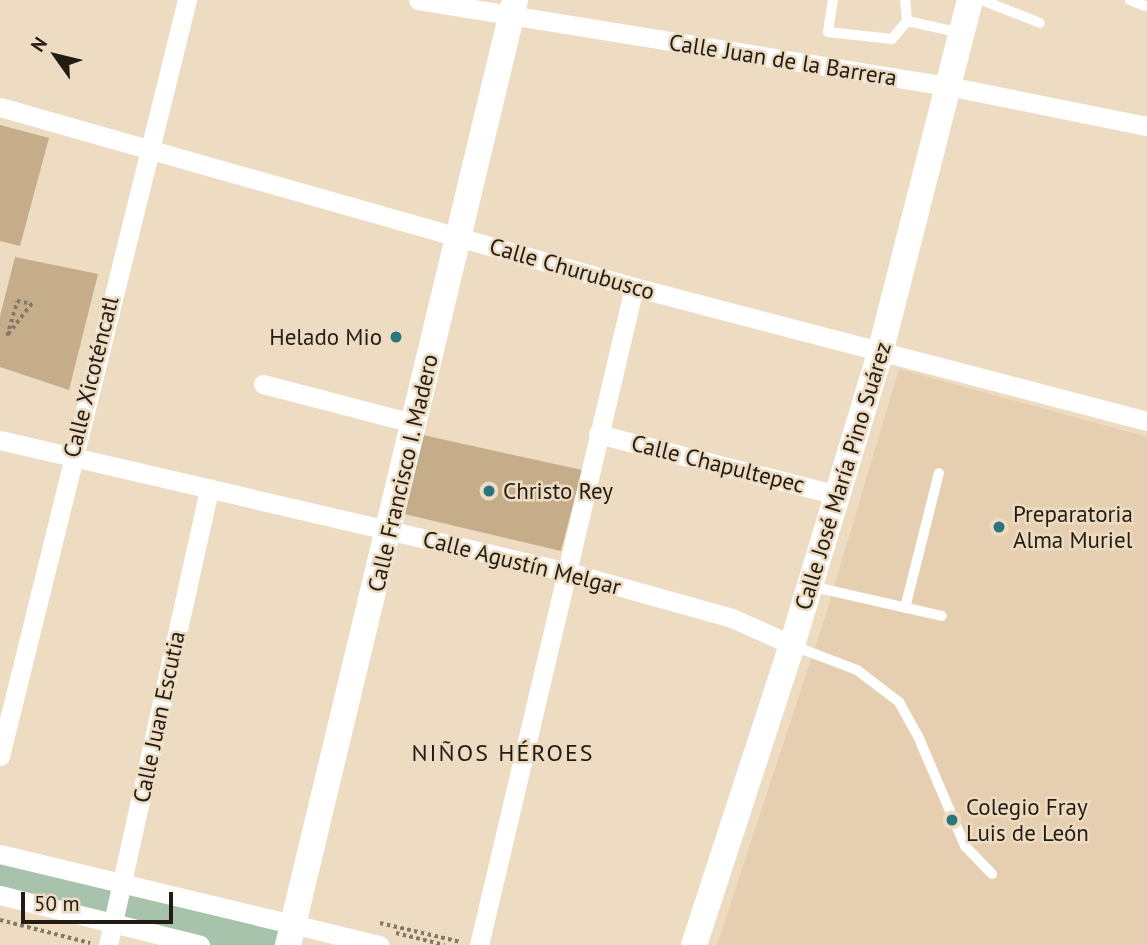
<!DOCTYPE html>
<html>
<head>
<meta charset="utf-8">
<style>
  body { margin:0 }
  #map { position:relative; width:1147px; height:945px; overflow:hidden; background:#eddbc2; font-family:"PT Sans",sans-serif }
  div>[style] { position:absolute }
  .built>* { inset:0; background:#e6cfb0 }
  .green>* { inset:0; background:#a8c3ac }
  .building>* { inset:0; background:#c6ad8a }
  .path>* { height:3.5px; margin-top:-1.75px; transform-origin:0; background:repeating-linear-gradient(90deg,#857868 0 3.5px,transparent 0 7px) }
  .lane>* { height:10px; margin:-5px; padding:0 5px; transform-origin:5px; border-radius:5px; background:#fff }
  .street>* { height:19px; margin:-9.5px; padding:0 9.5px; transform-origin:9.5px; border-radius:9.5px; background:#fff }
  .secondary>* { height:26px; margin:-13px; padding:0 13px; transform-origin:13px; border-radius:13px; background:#fff }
  .dots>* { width:19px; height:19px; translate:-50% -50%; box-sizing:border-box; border:4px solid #eddbc2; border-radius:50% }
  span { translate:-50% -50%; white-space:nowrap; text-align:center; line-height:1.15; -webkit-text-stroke:5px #eddbc2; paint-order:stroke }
  .street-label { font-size:23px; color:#231c13 }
  .poi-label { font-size:23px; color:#231c13 }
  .right { translate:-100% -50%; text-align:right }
  .left { translate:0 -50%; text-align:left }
  .neighbourhood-label { font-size:24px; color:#231c13; letter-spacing:2px }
  .north { position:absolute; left:21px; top:21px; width:70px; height:70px; -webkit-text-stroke:5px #eddbc2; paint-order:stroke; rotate:304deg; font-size:19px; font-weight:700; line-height:28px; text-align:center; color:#231c13 }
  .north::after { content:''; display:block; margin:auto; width:24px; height:32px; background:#231c13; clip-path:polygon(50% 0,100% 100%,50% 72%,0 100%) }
  .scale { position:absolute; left:21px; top:892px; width:152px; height:32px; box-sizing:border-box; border:4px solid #231c13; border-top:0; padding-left:9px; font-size:21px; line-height:24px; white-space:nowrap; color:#231c13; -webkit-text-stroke:5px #eddbc2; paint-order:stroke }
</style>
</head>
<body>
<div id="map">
  <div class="built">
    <i style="clip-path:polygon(899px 369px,1147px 437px,1147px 945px,717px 945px,825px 617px)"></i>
  </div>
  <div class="green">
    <i style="clip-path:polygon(0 854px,293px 924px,288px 945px,200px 945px,0 895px)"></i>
  </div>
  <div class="building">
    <i style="clip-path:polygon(0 125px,49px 138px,20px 246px,0 241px)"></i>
    <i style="clip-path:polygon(15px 257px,98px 274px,69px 390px,0 367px,0 316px)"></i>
    <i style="clip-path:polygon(414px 433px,582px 470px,561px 551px,396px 512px)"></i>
  </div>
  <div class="path">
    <i style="left:17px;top:301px;width:15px;rotate:11deg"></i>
    <i style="left:32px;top:304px;width:41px;rotate:128deg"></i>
    <i style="left:7px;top:336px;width:36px;rotate:-74deg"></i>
    <i style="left:0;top:920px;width:93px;rotate:14.3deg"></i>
    <i style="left:380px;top:923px;width:83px;rotate:13.2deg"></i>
    <i style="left:396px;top:933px;width:50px;rotate:13.8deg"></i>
  </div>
  <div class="lane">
    <i style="left:833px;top:0;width:32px;rotate:99deg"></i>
    <i style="left:828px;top:32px;width:64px;rotate:6.2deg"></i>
    <i style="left:892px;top:39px;width:23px;rotate:-50deg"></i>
    <i style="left:907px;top:21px;width:21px;rotate:-95deg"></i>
    <i style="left:982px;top:0;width:62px;rotate:21.6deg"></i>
    <i style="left:1130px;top:0;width:16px;rotate:22deg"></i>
    <i style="left:907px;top:21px;width:55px;rotate:12.5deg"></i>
    <i style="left:810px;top:586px;width:135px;rotate:12.8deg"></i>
    <i style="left:905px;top:608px;width:139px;rotate:-75.9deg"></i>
    <i style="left:794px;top:646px;width:67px;rotate:20.9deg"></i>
    <i style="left:857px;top:670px;width:53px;rotate:37.3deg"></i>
    <i style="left:899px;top:702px;width:39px;rotate:61deg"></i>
    <i style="left:918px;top:736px;width:120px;rotate:66.9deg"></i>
    <i style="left:965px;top:846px;width:39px;rotate:46deg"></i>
  </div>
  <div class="street">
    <i style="left:418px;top:0;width:537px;rotate:9.22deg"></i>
    <i style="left:948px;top:86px;width:203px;rotate:11.4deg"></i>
    <i style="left:0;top:107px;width:659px;rotate:15.85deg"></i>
    <i style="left:634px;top:287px;width:530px;rotate:14.64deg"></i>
    <i style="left:263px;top:384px;width:155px;rotate:14.6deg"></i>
    <i style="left:598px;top:434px;width:247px;rotate:14.3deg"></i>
    <i style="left:0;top:440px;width:579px;rotate:13.08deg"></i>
    <i style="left:564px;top:571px;width:174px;rotate:15.6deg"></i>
    <i style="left:732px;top:618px;width:66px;rotate:24.2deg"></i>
    <i style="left:0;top:756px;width:779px;rotate:-76.11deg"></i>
    <i style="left:0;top:854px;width:390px;rotate:13.5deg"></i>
    <i style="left:0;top:895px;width:206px;rotate:14deg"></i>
    <i style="left:108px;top:945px;width:468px;rotate:-77.5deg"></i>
    <i style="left:479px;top:945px;width:676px;rotate:-76.74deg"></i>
  </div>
  <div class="secondary">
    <i style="left:288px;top:945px;width:972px;rotate:-76.49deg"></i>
    <i style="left:694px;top:945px;width:316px;rotate:-71.9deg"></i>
    <i style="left:792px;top:645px;width:305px;rotate:-73.2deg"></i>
    <i style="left:880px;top:353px;width:364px;rotate:-75.7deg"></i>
  </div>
  <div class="dots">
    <i style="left:396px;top:337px;background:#2c757e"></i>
    <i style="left:489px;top:491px;background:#2c757e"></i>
    <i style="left:999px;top:527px;background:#2c757e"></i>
    <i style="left:952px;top:820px;background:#2c757e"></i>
  </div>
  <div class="street-label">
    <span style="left:783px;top:60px;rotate:9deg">Calle Juan de la Barrera</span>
    <span style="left:572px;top:269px;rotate:16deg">Calle Churubusco</span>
    <span style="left:91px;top:377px;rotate:-76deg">Calle Xicoténcatl</span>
    <span style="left:718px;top:464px;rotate:14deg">Calle Chapultepec</span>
    <span style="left:403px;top:473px;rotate:-77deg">Calle Francisco I. Madero</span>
    <span style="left:843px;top:476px;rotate:-73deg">Calle José María Pino Suárez</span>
    <span style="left:522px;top:563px;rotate:14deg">Calle Agustín Melgar</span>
    <span style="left:159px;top:717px;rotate:-78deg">Calle Juan Escutia</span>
  </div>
  <div class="poi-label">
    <span class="right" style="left:382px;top:337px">Helado Mio</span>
    <span class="left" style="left:503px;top:491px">Christo Rey</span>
    <span class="left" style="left:1013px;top:527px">Preparatoria<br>Alma Muriel</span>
    <span class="left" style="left:966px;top:820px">Colegio Fray<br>Luis de León</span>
  </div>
  <div class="neighbourhood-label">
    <span style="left:503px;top:753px">NIÑOS HÉROES</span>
  </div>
  <div class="north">N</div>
  <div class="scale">50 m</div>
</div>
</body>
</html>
